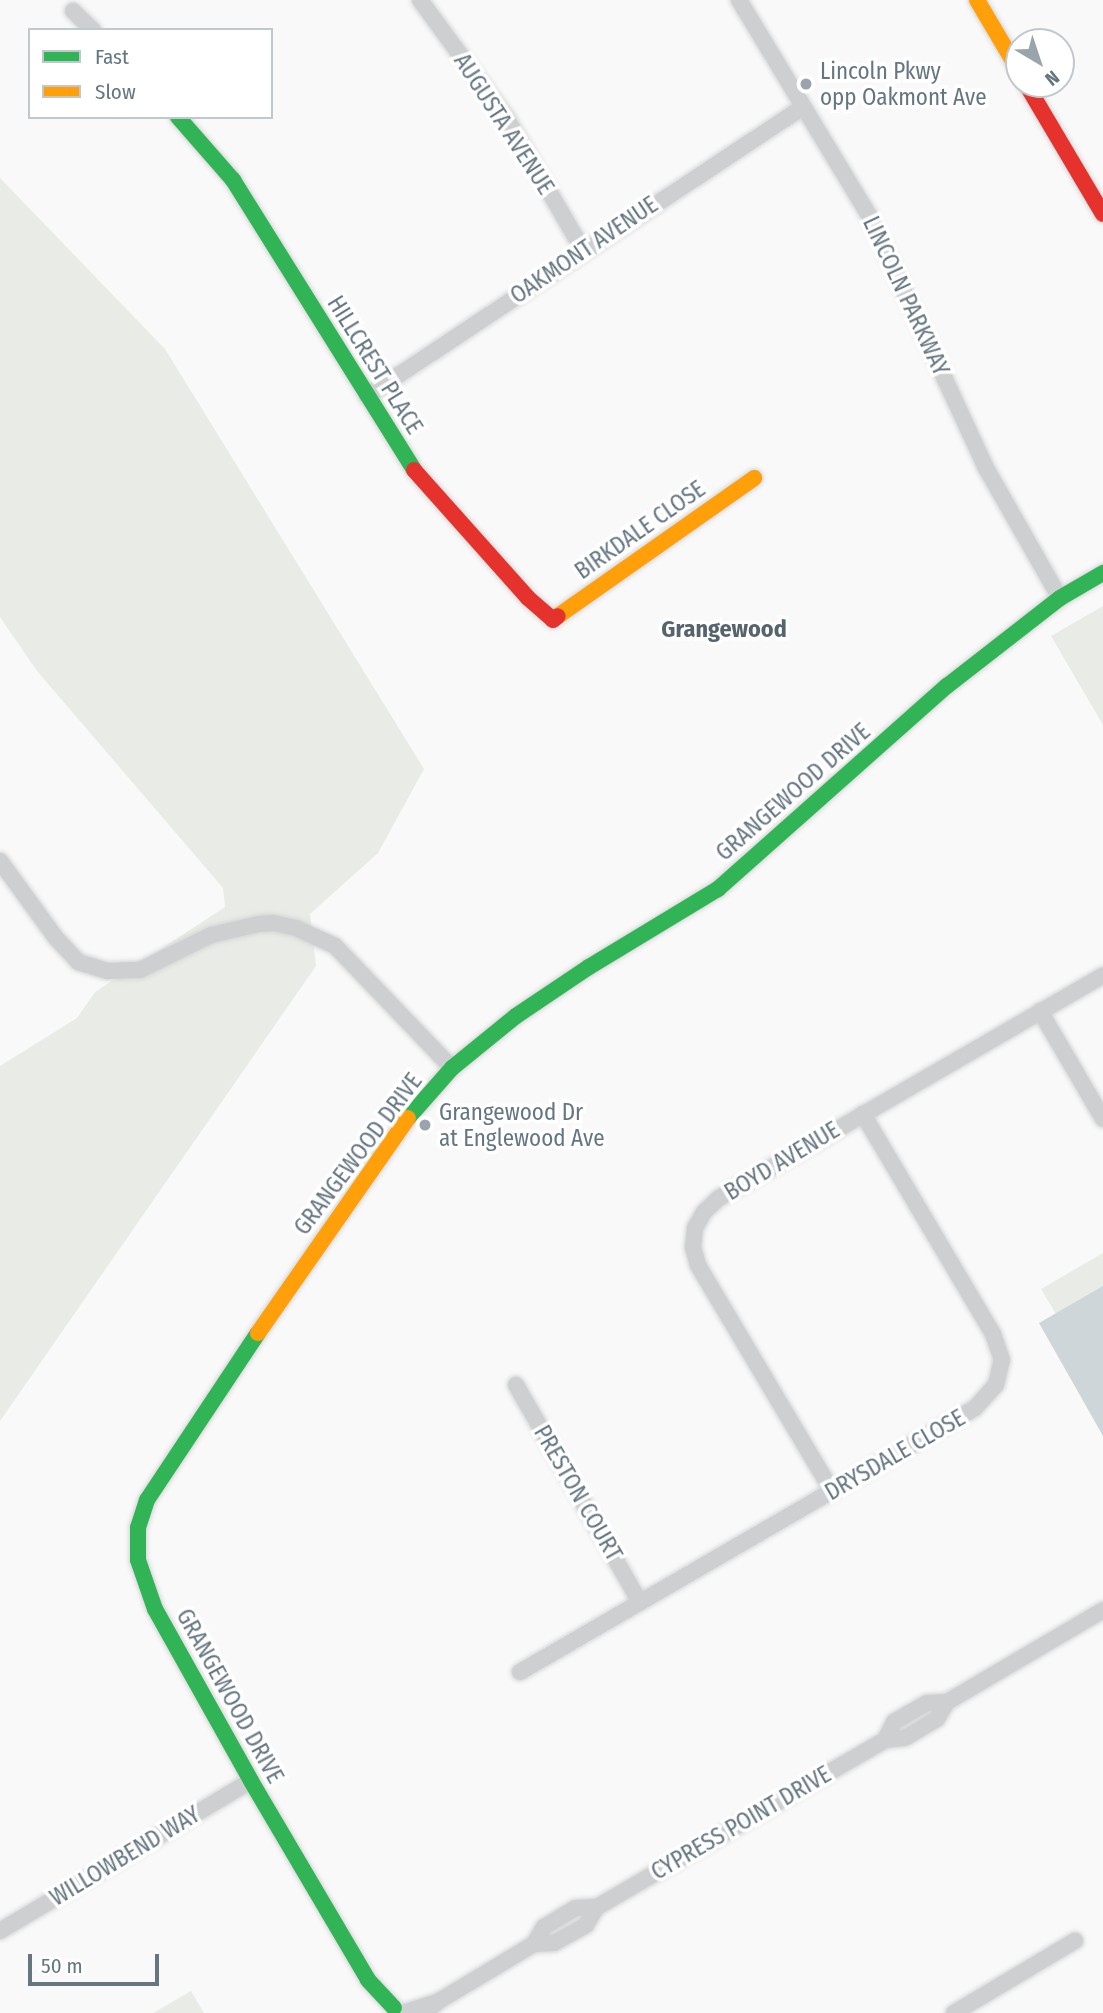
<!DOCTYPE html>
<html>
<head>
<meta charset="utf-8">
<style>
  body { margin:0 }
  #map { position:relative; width:1103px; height:2013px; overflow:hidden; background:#f9f9f9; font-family:"Fira Sans Condensed",sans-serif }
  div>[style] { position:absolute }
  .green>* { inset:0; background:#e8ebe6 }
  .water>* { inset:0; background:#ced6d9 }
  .roads { filter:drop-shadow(0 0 2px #d5d6d7) drop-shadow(0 0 2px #d5d6d7) }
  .street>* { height:16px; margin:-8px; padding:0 8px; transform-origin:8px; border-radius:8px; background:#cecfd0 }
  .fast>* { height:16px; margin:-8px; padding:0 8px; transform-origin:8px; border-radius:8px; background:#30b455 }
  .slow>* { height:16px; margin:-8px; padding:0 8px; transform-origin:8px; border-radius:8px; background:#ff9f0a }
  .jam>* { height:16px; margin:-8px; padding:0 8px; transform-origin:8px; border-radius:8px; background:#e5322d }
  .dots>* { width:19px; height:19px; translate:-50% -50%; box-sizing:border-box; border:4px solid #fff; border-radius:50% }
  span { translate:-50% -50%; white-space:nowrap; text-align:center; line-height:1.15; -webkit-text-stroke:7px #fff; paint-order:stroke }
  .poi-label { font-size:23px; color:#657683 }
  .left { translate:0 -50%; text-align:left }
  .street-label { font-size:23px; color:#657683 }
  .neighbourhood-label { font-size:24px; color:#57646e; font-weight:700 }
  .legend { position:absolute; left:28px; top:28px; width:245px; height:91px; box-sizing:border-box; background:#fff; border:2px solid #c1c8cd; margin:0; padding:9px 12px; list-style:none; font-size:21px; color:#657683 }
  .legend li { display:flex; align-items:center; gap:14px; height:35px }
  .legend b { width:35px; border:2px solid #c1c8cd }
  .north { position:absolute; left:1005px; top:28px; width:70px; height:70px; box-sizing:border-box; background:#fff; border:2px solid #c1c8cd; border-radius:50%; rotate:141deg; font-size:19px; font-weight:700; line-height:28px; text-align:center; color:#657683 }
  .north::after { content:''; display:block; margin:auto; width:24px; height:32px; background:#99a4ac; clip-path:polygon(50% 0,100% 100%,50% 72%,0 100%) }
  .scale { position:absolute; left:28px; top:1954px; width:131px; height:32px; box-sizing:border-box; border:4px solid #657683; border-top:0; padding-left:9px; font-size:21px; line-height:24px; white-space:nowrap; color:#657683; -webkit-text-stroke:5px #fff; paint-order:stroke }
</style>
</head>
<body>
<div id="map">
  <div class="green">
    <i style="clip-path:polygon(0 178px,165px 349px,424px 769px,378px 853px,310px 914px,316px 966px,0 1421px,0 1066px,77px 1018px,95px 992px,225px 907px,223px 888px,37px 671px,0 617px)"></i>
    <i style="clip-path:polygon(1103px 606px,1103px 725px,1051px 636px)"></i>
    <i style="clip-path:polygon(1103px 1253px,1103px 1393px,1041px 1289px)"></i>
    <i style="clip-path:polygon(191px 1991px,204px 2013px,153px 2013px)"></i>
  </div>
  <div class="water">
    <i style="clip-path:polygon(1103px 1286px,1103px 1436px,1039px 1323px)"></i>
  </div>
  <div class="roads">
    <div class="street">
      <i style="left:420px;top:0;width:147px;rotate:53.8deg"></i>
      <i style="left:507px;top:119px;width:151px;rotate:59.9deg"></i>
      <i style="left:739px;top:0;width:253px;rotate:58.9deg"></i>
      <i style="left:870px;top:217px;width:277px;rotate:65.2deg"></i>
      <i style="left:986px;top:468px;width:150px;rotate:60.4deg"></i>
      <i style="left:73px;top:11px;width:28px;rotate:44deg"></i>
      <i style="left:367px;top:396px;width:523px;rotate:-33.54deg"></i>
      <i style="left:0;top:861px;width:95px;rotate:54deg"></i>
      <i style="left:56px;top:938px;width:33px;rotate:47deg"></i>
      <i style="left:78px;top:962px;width:30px;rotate:17deg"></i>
      <i style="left:107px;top:971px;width:33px;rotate:-2deg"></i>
      <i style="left:140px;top:970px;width:79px;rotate:-26.2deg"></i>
      <i style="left:211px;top:935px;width:49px;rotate:-12.9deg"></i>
      <i style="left:259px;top:924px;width:14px;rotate:-4deg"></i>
      <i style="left:273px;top:923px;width:24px;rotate:12deg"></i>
      <i style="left:296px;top:928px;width:43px;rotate:24.8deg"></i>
      <i style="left:335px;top:946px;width:169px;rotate:46.2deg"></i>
      <i style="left:1040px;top:1011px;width:125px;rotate:59.7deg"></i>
      <i style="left:516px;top:1385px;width:250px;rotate:60.3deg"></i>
      <i style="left:832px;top:1491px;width:263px;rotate:-120.7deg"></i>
      <i style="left:698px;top:1265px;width:19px;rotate:-106deg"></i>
      <i style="left:693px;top:1247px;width:19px;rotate:-84deg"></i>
      <i style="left:695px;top:1228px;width:18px;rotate:-61deg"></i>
      <i style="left:704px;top:1212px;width:21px;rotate:-43deg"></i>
      <i style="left:719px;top:1198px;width:444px;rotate:-30.1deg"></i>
      <i style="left:520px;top:1672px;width:526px;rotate:-30.12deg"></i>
      <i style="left:975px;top:1408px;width:31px;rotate:-48deg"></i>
      <i style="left:996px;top:1385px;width:26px;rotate:-77deg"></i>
      <i style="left:1002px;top:1360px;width:28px;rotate:-109deg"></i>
      <i style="left:993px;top:1334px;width:256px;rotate:-120.6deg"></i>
      <i style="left:885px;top:1740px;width:20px;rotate:-63deg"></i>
      <i style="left:894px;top:1722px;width:38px;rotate:-30deg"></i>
      <i style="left:927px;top:1703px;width:20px;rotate:-3deg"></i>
      <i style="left:947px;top:1702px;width:181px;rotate:-30.5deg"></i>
      <i style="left:0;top:1931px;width:292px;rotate:-30.9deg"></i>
      <i style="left:534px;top:1944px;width:20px;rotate:-60deg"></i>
      <i style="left:544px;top:1927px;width:37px;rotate:-31deg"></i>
      <i style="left:576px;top:1908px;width:21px;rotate:-3deg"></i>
      <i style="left:597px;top:1907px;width:333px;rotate:-30.1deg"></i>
      <i style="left:885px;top:1740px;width:20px;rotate:-6deg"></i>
      <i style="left:905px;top:1738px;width:37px;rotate:-31deg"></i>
      <i style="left:937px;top:1719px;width:20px;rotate:-60deg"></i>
      <i style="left:406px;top:2012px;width:28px;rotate:-18deg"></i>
      <i style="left:425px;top:2013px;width:18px;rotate:-41deg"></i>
      <i style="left:439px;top:2001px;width:111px;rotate:-31deg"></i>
      <i style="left:534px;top:1944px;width:20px;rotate:-3deg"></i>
      <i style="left:554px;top:1943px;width:37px;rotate:-29deg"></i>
      <i style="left:586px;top:1925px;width:21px;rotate:-59deg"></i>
      <i style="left:954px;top:2013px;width:141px;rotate:-30.8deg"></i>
    </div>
    <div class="fast">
      <i style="left:178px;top:117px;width:84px;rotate:48.9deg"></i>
      <i style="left:233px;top:180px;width:342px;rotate:58deg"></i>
      <i style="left:408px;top:1118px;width:67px;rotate:-48.7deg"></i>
      <i style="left:452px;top:1068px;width:82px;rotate:-39.1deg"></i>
      <i style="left:516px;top:1016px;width:88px;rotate:-33.9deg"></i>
      <i style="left:589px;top:967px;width:151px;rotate:-31.2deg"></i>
      <i style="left:718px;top:889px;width:306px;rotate:-41.6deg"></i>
      <i style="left:947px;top:686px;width:143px;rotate:-37.9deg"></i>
      <i style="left:1060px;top:598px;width:50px;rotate:-30.2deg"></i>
      <i style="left:258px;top:1333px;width:201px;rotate:123.6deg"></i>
      <i style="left:147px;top:1500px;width:29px;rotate:108deg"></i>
      <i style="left:138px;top:1528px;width:32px;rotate:90deg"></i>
      <i style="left:138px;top:1560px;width:52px;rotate:70.9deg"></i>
      <i style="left:155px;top:1609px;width:197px;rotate:60.8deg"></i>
      <i style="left:251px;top:1781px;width:231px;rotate:59.5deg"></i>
      <i style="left:368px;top:1980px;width:38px;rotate:47deg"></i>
    </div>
    <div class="slow">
      <i style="left:977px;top:0;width:82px;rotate:59.4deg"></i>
      <i style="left:558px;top:616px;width:240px;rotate:-35.1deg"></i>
      <i style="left:258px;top:1333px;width:262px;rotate:-55.1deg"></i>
    </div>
    <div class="jam">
      <i style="left:1026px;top:84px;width:151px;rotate:59.4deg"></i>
      <i style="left:414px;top:470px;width:171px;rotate:48.3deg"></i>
      <i style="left:528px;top:598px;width:33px;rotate:41deg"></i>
      <i style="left:553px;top:620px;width:6px;rotate:-39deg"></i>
    </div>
  </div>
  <div class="dots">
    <i style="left:806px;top:84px;background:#99a4ac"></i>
    <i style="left:425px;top:1125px;background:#99a4ac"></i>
  </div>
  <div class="poi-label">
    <span class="left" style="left:820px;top:84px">Lincoln Pkwy<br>opp Oakmont Ave</span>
    <span class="left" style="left:439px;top:1125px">Grangewood Dr<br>at Englewood Ave</span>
  </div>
  <div class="street-label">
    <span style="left:504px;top:124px;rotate:57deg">AUGUSTA AVENUE</span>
    <span style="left:584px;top:250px;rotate:-34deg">OAKMONT AVENUE</span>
    <span style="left:906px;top:296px;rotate:65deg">LINCOLN PARKWAY</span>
    <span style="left:375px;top:365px;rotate:58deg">HILLCREST PLACE</span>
    <span style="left:640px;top:530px;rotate:-35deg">BIRKDALE CLOSE</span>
    <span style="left:793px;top:792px;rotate:-41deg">GRANGEWOOD DRIVE</span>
    <span style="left:358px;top:1154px;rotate:-53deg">GRANGEWOOD DRIVE</span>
    <span style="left:782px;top:1161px;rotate:-31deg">BOYD AVENUE</span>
    <span style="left:895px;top:1455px;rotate:-30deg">DRYSDALE CLOSE</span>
    <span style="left:578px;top:1493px;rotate:60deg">PRESTON COURT</span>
    <span style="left:230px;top:1696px;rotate:61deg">GRANGEWOOD DRIVE</span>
    <span style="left:741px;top:1823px;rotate:-30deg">CYPRESS POINT DRIVE</span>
    <span style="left:125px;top:1856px;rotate:-31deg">WILLOWBEND WAY</span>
  </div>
  <div class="neighbourhood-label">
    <span style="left:724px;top:630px">Grangewood</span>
  </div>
  <ul class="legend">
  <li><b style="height:9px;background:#30b455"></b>Fast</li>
  <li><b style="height:9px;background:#ff9f0a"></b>Slow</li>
  </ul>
  <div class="north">N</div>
  <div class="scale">50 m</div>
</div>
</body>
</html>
